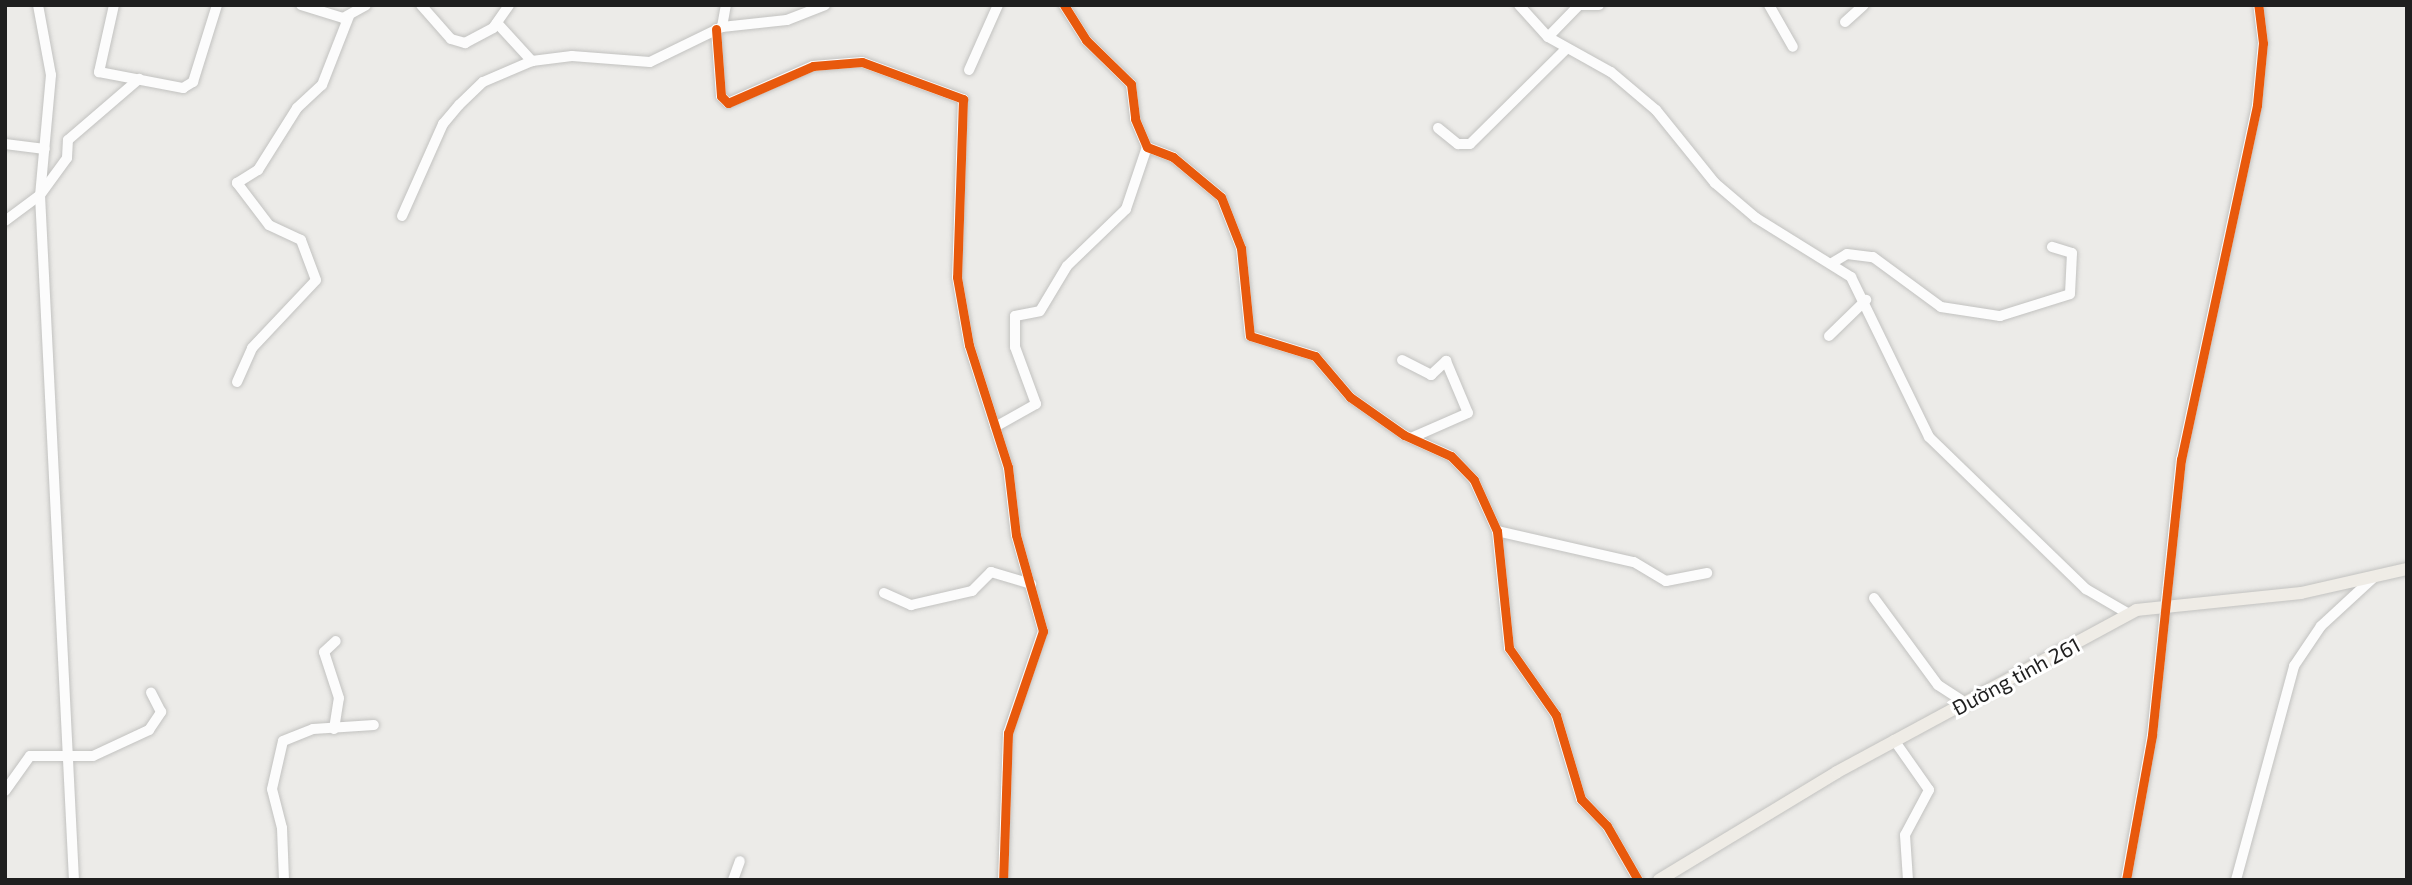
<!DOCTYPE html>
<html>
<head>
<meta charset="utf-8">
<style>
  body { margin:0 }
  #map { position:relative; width:2412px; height:885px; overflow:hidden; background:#ecebe8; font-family:"Exo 2",sans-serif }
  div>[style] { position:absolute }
  .roads { filter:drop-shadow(0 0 2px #c2c2c0) drop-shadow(0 0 2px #c2c2c0) }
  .minor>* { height:10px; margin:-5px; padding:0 5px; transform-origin:5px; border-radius:5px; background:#fcfcfc }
  .major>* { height:12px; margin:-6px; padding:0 6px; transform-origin:6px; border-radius:6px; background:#efece6 }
  .cycleway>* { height:9px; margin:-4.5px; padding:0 4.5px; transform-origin:4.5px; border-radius:4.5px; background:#e8590c }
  span { translate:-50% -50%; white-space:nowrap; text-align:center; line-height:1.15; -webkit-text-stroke:6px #fff; paint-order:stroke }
  .street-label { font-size:21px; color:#1f1f1f }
  .frame { position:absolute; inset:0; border:7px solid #1f1f1f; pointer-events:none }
</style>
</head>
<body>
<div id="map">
  <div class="roads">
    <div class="minor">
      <i style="left:38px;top:5px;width:71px;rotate:79.5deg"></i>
      <i style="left:51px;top:75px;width:121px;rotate:95.2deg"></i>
      <i style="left:40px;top:195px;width:686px;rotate:87.16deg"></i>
      <i style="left:114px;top:5px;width:69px;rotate:102.6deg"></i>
      <i style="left:99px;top:72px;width:86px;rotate:10.8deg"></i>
      <i style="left:183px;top:88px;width:12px;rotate:-31deg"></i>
      <i style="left:193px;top:82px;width:81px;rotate:-72.7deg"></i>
      <i style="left:301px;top:5px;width:44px;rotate:17.2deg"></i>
      <i style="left:343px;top:18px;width:26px;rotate:-29deg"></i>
      <i style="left:421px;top:5px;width:45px;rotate:48.6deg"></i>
      <i style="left:451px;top:39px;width:15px;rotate:16deg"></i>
      <i style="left:465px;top:43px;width:32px;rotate:-28deg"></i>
      <i style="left:493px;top:28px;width:28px;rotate:-55deg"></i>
      <i style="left:1064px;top:5px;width:41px;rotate:57.8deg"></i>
      <i style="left:1086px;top:40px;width:63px;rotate:44.4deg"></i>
      <i style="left:1131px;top:84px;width:35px;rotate:83deg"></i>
      <i style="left:1135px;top:119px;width:30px;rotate:67deg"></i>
      <i style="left:1147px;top:147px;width:28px;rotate:21deg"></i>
      <i style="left:1173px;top:157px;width:62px;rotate:39.8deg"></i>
      <i style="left:1221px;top:197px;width:55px;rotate:68.6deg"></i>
      <i style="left:1241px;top:248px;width:88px;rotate:84.2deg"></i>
      <i style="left:1250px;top:336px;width:68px;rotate:17.1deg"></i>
      <i style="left:1315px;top:356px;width:54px;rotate:49.5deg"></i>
      <i style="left:1350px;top:397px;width:66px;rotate:35.1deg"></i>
      <i style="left:1404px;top:435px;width:51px;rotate:24.1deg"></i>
      <i style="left:1451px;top:456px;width:33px;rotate:46deg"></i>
      <i style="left:1474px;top:480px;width:56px;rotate:65.7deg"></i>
      <i style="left:1497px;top:531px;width:118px;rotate:84.1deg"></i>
      <i style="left:1509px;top:648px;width:82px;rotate:55deg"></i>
      <i style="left:1556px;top:715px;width:88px;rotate:73.4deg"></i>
      <i style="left:1581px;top:799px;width:37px;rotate:46deg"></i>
      <i style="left:1607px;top:826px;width:62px;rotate:60.1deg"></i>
      <i style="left:1519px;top:5px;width:43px;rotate:47.8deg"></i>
      <i style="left:1548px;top:37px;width:72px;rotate:29.1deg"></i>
      <i style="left:1611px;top:72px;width:59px;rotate:40.2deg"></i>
      <i style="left:1656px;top:110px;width:94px;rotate:51.1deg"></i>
      <i style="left:1715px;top:183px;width:54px;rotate:40.5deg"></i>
      <i style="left:1756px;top:218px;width:112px;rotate:31.8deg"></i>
      <i style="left:1851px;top:277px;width:178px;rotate:64deg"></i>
      <i style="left:1929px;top:437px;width:219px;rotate:44.1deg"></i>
      <i style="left:2086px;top:589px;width:50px;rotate:30.2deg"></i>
      <i style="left:1581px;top:5px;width:18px"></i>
      <i style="left:1769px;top:5px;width:48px;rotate:60.3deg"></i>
      <i style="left:1845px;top:22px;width:25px;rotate:-42deg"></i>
      <i style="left:497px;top:23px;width:52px;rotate:47.4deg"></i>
      <i style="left:532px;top:61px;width:40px;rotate:-7.1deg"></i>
      <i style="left:572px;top:56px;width:78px;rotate:4.4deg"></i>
      <i style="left:650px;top:62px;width:80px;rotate:-25.9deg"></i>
      <i style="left:722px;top:27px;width:65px;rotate:-6.1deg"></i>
      <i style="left:787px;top:20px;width:41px;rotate:-21.5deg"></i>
      <i style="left:722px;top:27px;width:22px;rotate:-80deg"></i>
      <i style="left:716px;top:29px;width:67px;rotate:85.7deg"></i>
      <i style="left:721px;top:96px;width:10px;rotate:45deg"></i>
      <i style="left:728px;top:103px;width:93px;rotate:-23.5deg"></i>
      <i style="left:813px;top:66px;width:49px;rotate:-4.7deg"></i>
      <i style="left:862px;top:62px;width:108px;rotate:20.1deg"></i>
      <i style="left:963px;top:99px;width:178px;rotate:91.9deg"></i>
      <i style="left:957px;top:277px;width:69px;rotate:80deg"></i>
      <i style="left:969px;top:345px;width:128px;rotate:72.3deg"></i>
      <i style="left:1008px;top:467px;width:68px;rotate:83.3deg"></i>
      <i style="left:1016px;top:535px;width:100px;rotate:74.3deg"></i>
      <i style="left:1043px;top:631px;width:108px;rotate:108.9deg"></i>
      <i style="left:1008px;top:733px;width:147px;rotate:91.9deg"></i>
      <i style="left:1548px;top:37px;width:45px;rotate:-45.9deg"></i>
      <i style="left:969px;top:70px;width:71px;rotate:-66deg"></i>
      <i style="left:1438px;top:128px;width:26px;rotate:39deg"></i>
      <i style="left:1458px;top:144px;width:12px"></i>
      <i style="left:1470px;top:144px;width:136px;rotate:-44.7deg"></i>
      <i style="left:5px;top:144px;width:40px;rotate:7.1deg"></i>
      <i style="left:402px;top:216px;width:101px;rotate:-66deg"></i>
      <i style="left:443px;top:124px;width:25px;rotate:-50deg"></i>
      <i style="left:459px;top:105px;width:33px;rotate:-44deg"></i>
      <i style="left:483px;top:82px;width:53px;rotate:-23.2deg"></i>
      <i style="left:5px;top:221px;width:44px;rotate:-36.6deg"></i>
      <i style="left:40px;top:195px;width:46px;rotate:-53.9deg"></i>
      <i style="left:67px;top:158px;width:18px;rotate:-87deg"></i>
      <i style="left:68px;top:140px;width:94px;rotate:-40.7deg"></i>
      <i style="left:1832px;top:263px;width:17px;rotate:-31deg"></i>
      <i style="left:1847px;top:254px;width:26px;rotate:7deg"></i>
      <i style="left:1873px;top:257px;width:84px;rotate:36.3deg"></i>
      <i style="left:1941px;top:307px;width:60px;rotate:8.7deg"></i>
      <i style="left:2000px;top:316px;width:73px;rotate:-17.4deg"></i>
      <i style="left:2070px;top:294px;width:41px;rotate:-87.2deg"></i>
      <i style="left:2072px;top:253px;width:21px;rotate:-163deg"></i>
      <i style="left:1829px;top:336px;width:52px;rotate:-44.2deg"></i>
      <i style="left:1402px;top:360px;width:33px;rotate:27deg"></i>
      <i style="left:1431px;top:375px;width:21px;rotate:-43deg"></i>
      <i style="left:1446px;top:361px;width:56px;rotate:67.1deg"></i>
      <i style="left:1468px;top:413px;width:62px;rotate:156.3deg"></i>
      <i style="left:237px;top:382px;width:37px;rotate:-66deg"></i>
      <i style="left:252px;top:348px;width:93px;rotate:-46.7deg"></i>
      <i style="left:316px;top:280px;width:43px;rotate:-110.6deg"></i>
      <i style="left:301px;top:240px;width:35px;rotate:-155deg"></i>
      <i style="left:269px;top:225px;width:53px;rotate:-127.3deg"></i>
      <i style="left:237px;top:183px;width:25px;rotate:-32deg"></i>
      <i style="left:258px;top:170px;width:73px;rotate:-57.8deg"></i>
      <i style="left:297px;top:108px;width:34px;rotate:-43deg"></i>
      <i style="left:322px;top:85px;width:74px;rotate:-68.6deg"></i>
      <i style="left:995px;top:427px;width:47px;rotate:-29.3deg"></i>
      <i style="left:1036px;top:404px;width:61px;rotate:-110.2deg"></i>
      <i style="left:1015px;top:347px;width:31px;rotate:-90deg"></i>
      <i style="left:1015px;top:316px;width:25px;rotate:-11deg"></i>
      <i style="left:1040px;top:311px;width:52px;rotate:-59deg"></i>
      <i style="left:1067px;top:266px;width:82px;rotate:-44deg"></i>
      <i style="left:1126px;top:209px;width:65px;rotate:-71.3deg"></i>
      <i style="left:1497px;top:531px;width:140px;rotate:12.8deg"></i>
      <i style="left:1634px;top:562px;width:37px;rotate:31deg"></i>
      <i style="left:1666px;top:581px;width:42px;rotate:-11deg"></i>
      <i style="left:884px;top:593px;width:30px;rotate:24deg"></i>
      <i style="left:911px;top:605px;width:63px;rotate:-12.9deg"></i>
      <i style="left:972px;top:591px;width:27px;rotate:-45deg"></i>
      <i style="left:991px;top:572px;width:42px;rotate:16.7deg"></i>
      <i style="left:1874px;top:598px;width:108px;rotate:53.7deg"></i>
      <i style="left:1938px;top:685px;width:33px;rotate:33deg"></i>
      <i style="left:334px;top:729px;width:31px;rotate:-81deg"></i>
      <i style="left:339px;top:698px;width:48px;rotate:-108.1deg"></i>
      <i style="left:324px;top:652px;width:16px;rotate:-43deg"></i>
      <i style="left:1894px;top:740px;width:61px;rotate:55deg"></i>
      <i style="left:1929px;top:790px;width:51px;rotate:118.1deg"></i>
      <i style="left:1905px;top:835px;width:45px;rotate:86.2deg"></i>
      <i style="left:5px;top:791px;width:43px;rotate:-54.5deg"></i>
      <i style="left:30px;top:756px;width:63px"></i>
      <i style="left:93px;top:756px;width:62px;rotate:-24.9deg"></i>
      <i style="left:149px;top:730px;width:22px;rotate:-56deg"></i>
      <i style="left:161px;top:712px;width:22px;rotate:-117deg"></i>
      <i style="left:284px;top:880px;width:52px;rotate:-92.2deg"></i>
      <i style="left:282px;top:828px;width:40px;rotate:-104.4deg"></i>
      <i style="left:272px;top:789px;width:49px;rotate:-77.1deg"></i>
      <i style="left:283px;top:741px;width:32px;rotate:-22deg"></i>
      <i style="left:313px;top:729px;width:61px;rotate:-3.8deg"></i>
      <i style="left:733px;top:880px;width:20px;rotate:-70deg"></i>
      <i style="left:2126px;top:880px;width:147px;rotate:-79.8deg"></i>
      <i style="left:2152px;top:735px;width:277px;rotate:-84deg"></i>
      <i style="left:2181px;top:460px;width:363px;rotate:-77.9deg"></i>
      <i style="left:2257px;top:105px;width:62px;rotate:-84.5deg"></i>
      <i style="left:2263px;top:43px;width:38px;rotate:-97deg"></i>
      <i style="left:2236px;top:880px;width:222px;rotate:-74.8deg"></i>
      <i style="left:2294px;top:666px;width:48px;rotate:-56deg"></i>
      <i style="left:2321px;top:626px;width:71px;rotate:-42.7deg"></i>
    </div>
    <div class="major">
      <i style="left:1659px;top:880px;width:208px;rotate:-31.2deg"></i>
      <i style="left:1837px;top:772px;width:340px;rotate:-28.4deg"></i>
      <i style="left:2136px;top:610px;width:166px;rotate:-5.9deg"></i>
      <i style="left:2301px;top:593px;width:109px;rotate:-12.8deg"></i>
    </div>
  </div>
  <div class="cycleway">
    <i style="left:1064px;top:5px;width:41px;rotate:57.8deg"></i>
    <i style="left:1086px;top:40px;width:63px;rotate:44.4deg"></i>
    <i style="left:1131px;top:84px;width:35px;rotate:83deg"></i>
    <i style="left:1135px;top:119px;width:30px;rotate:67deg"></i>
    <i style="left:1147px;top:147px;width:28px;rotate:21deg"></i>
    <i style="left:1173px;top:157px;width:62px;rotate:39.8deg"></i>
    <i style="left:1221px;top:197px;width:55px;rotate:68.6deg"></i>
    <i style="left:1241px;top:248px;width:88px;rotate:84.2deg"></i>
    <i style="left:1250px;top:336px;width:68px;rotate:17.1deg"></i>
    <i style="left:1315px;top:356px;width:54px;rotate:49.5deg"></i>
    <i style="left:1350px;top:397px;width:66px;rotate:35.1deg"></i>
    <i style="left:1404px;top:435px;width:51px;rotate:24.1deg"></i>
    <i style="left:1451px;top:456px;width:33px;rotate:46deg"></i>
    <i style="left:1474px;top:480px;width:56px;rotate:65.7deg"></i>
    <i style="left:1497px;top:531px;width:118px;rotate:84.1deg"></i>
    <i style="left:1509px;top:648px;width:82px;rotate:55deg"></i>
    <i style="left:1556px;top:715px;width:88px;rotate:73.4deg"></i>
    <i style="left:1581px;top:799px;width:37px;rotate:46deg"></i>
    <i style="left:1607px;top:826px;width:62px;rotate:60.1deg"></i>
    <i style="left:716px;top:29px;width:67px;rotate:85.7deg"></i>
    <i style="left:721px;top:96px;width:10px;rotate:45deg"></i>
    <i style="left:728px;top:103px;width:93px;rotate:-23.5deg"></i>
    <i style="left:813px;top:66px;width:49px;rotate:-4.7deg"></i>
    <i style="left:862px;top:62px;width:108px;rotate:20.1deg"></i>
    <i style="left:963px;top:99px;width:178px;rotate:91.9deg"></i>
    <i style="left:957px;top:277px;width:69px;rotate:80deg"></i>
    <i style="left:969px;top:345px;width:128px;rotate:72.3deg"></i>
    <i style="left:1008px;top:467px;width:68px;rotate:83.3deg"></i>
    <i style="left:1016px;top:535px;width:100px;rotate:74.3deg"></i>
    <i style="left:1043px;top:631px;width:108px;rotate:108.9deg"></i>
    <i style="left:1008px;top:733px;width:147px;rotate:91.9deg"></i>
    <i style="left:2126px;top:880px;width:147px;rotate:-79.8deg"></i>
    <i style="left:2152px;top:735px;width:277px;rotate:-84deg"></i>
    <i style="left:2181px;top:460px;width:363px;rotate:-77.9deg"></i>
    <i style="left:2257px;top:105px;width:62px;rotate:-84.5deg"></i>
    <i style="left:2263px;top:43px;width:38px;rotate:-97deg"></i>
  </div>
  <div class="street-label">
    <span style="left:2016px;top:676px;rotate:-28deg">Đường tỉnh 261</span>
  </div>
  <div class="frame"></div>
</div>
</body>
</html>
